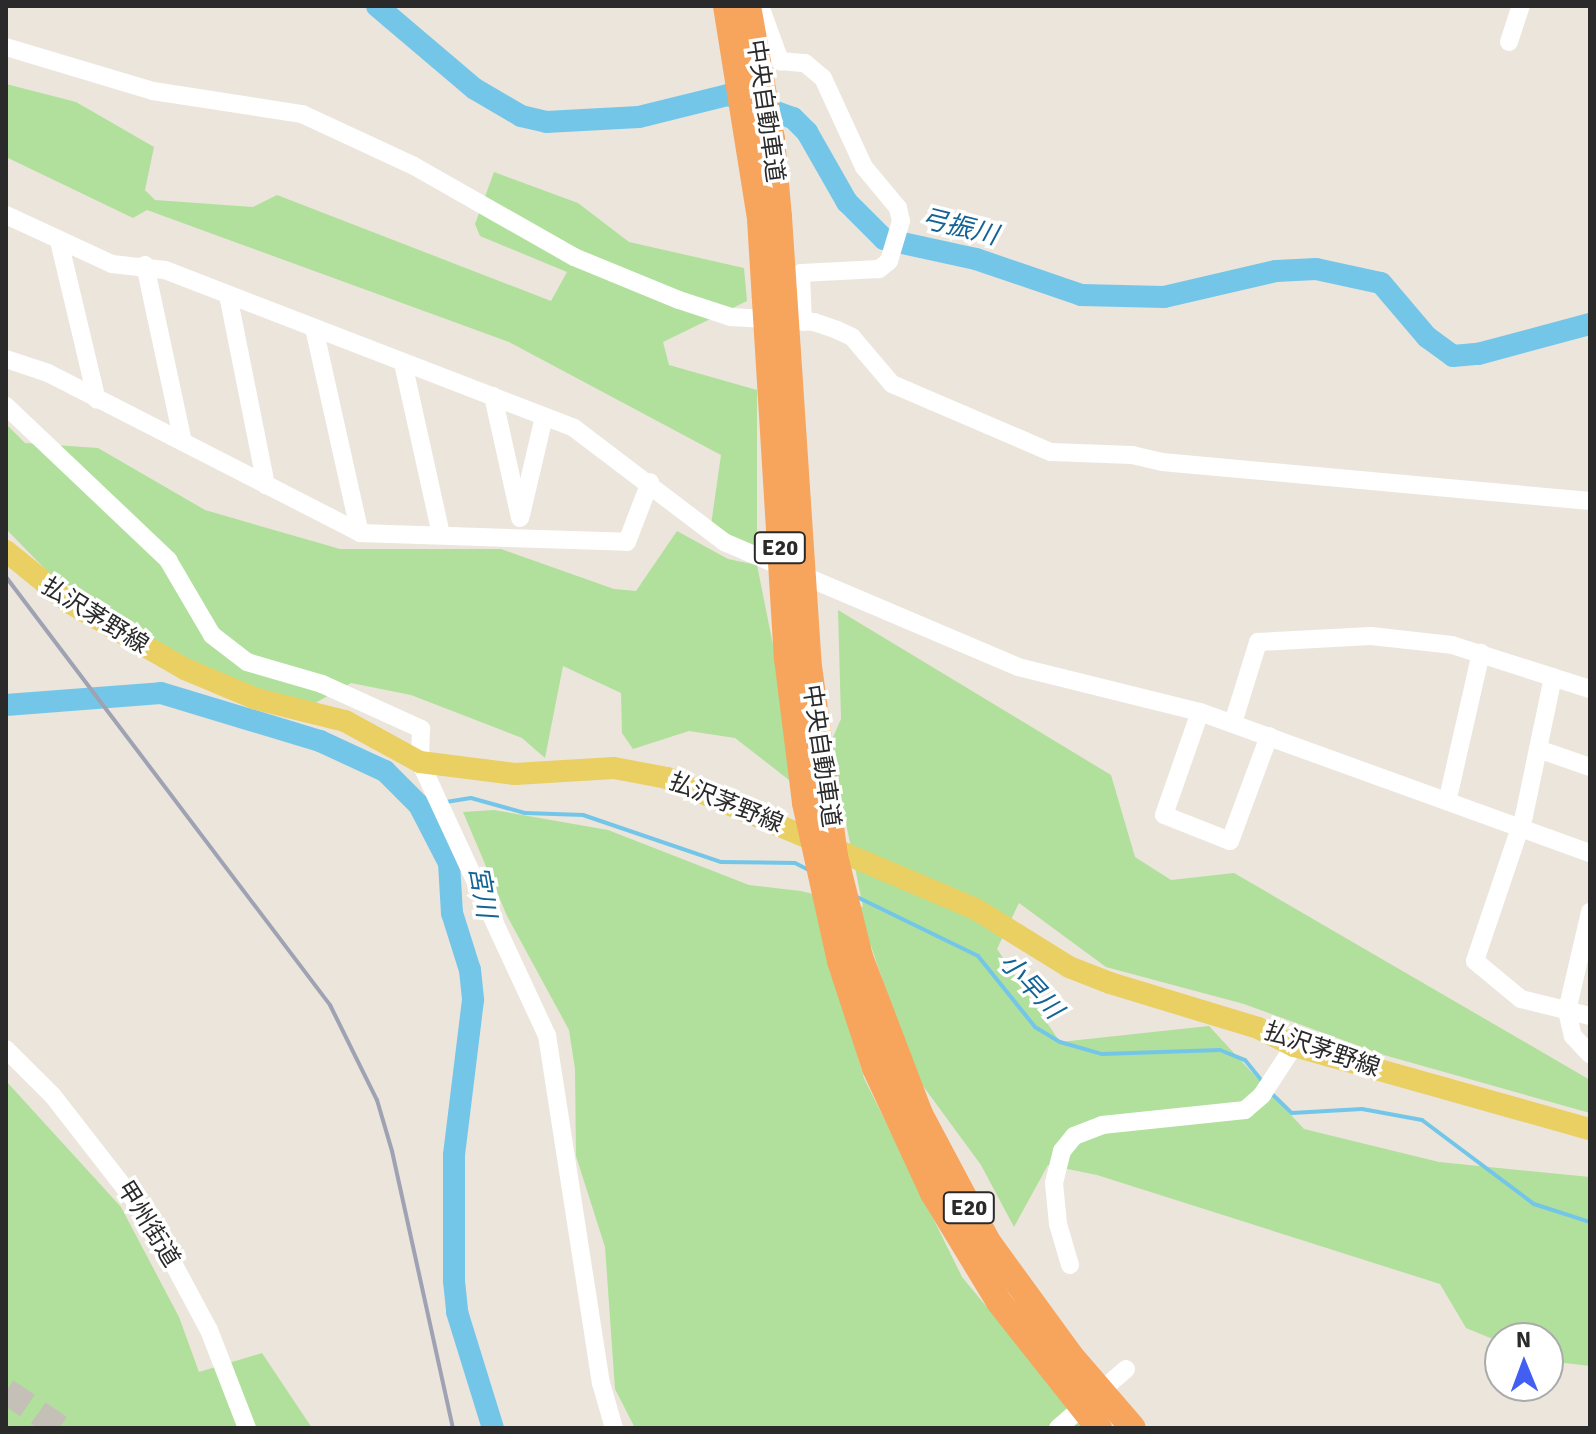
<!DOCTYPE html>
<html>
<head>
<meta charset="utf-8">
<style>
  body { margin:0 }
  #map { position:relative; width:1596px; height:1434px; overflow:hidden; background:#ebe5dc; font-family:Signika,"Noto Sans JP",sans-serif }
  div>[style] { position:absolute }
  .green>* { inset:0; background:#b0e09b }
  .stream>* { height:4px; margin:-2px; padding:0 2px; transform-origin:2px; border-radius:2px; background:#74c6e9 }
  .river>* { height:22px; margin:-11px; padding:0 11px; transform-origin:11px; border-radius:11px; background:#74c6e9 }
  .highway-tunnel>* { height:26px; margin-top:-13px; transform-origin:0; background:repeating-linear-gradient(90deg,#c4c0b8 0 26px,transparent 0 39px) }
  .minor>* { height:18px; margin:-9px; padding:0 9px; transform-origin:9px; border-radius:9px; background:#fff }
  .major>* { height:22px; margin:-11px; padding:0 11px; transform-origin:11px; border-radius:11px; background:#eacf63 }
  .highway>* { height:26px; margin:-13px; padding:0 13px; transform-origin:13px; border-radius:13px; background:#f7a45c }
  .rail>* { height:4px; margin:-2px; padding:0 2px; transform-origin:2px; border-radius:2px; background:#9fa2b3 }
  span { translate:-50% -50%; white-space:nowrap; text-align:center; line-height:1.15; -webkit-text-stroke:7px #fff; paint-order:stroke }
  .shield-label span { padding:2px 6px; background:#fff; border:2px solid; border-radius:6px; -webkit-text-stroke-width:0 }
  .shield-label { font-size:22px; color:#2a2a2a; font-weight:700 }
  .street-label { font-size:24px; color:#2a2a2a }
  .water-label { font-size:26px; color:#136495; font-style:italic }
  .frame { position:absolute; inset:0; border:8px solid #2a2a2a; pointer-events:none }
  .north { position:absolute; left:1484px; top:1322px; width:80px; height:80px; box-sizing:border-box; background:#fff; border:2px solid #aaa; border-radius:50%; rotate:359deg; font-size:22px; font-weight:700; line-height:32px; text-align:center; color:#2a2a2a }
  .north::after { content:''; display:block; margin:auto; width:28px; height:36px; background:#435ef2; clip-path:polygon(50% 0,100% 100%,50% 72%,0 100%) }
</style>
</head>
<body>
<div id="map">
  <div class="green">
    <i style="clip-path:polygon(6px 84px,76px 102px,154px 147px,145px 190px,155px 200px,253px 207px,277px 195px,551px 301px,567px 272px,480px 236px,475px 224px,494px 172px,578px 203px,629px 242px,744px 268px,747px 301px,663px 342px,669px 365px,757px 390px,757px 552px,711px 525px,721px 455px,509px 342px,147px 210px,133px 218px,6px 157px)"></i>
    <i style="clip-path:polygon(6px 424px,25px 443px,98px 448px,205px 510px,340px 549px,501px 549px,614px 589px,636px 591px,677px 531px,728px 559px,757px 565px,802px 790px,735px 738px,689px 731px,633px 749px,622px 733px,621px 693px,563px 666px,545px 758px,522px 738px,411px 695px,351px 683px,308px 707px,184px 662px,47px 571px,6px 529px)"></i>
    <i style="clip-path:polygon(838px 610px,1111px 775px,1135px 857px,1171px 880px,1234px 873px,1590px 1080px,1590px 1113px,1384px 1055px,1244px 1004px,1106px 967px,1019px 903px,997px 949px,1060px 1042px,1209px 1026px,1304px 1129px,1439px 1162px,1590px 1177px,1590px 1366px,1548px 1361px,1548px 1338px,1500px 1342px,1466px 1328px,1440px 1284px,1097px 1175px,1048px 1165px,1014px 1227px,981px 1165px,915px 1075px,871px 946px,827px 952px,864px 1078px,962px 1277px,1087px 1428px,635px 1428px,615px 1389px,605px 1247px,576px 1156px,575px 1069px,569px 1030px,507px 916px,463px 812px,494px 810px,608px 830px,749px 885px,801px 891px,863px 907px,830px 744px,841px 719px)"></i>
    <i style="clip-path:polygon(6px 1081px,121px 1207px,179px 1317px,199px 1372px,262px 1353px,312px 1428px,6px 1428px)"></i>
  </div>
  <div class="stream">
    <i style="left:446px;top:802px;width:25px;rotate:-9deg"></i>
    <i style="left:471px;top:798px;width:56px;rotate:15.5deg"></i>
    <i style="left:525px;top:813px;width:58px;rotate:2deg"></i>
    <i style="left:583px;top:815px;width:146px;rotate:18.8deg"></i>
    <i style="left:721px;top:862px;width:74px;rotate:0.8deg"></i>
    <i style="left:795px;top:863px;width:16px;rotate:27deg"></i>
    <i style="left:419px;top:805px;width:14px;rotate:-8deg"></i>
    <i style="left:855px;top:896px;width:137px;rotate:26deg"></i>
    <i style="left:978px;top:956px;width:91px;rotate:51.2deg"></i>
    <i style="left:1035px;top:1027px;width:29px;rotate:31deg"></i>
    <i style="left:1060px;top:1042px;width:44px;rotate:15.9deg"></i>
    <i style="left:1102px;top:1054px;width:118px;rotate:-1.9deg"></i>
    <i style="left:1220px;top:1050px;width:27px;rotate:22deg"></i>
    <i style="left:1245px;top:1060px;width:27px;rotate:51deg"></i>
    <i style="left:1270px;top:1092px;width:30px;rotate:44deg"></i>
    <i style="left:1292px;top:1113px;width:70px;rotate:-3.3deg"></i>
    <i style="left:1362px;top:1109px;width:61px;rotate:10.4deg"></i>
    <i style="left:1422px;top:1120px;width:140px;rotate:36.9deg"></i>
    <i style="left:1534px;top:1204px;width:59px;rotate:17.8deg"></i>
  </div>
  <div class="river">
    <i style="left:377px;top:6px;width:128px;rotate:40.3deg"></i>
    <i style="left:475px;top:89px;width:53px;rotate:30.4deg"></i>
    <i style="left:521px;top:116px;width:26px;rotate:13deg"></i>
    <i style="left:546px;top:122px;width:93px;rotate:-3.1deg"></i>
    <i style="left:639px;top:117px;width:92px;rotate:-13.9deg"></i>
    <i style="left:728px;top:95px;width:69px;rotate:19.5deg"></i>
    <i style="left:793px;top:118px;width:20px;rotate:45deg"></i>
    <i style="left:807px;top:132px;width:81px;rotate:60.3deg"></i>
    <i style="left:847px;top:202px;width:52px;rotate:45deg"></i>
    <i style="left:884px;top:239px;width:94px;rotate:12.3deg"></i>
    <i style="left:976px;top:259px;width:111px;rotate:18.9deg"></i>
    <i style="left:1081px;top:295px;width:83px;rotate:1.4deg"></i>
    <i style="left:1164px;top:297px;width:115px;rotate:-13.1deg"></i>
    <i style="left:1276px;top:271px;width:40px;rotate:-2.9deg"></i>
    <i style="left:1316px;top:269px;width:66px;rotate:12.2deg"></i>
    <i style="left:1381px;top:283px;width:71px;rotate:49.6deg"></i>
    <i style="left:1427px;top:337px;width:32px;rotate:36deg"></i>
    <i style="left:1453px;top:356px;width:25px;rotate:-5deg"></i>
    <i style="left:1478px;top:354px;width:116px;rotate:-15deg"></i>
    <i style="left:6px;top:705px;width:155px;rotate:-4.4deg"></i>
    <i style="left:161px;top:693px;width:166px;rotate:16.8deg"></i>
    <i style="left:320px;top:741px;width:72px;rotate:24.8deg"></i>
    <i style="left:385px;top:771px;width:48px;rotate:45deg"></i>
    <i style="left:419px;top:805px;width:65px;rotate:62.7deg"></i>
    <i style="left:449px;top:863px;width:50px;rotate:86.6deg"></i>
    <i style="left:452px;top:913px;width:60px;rotate:72.5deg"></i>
    <i style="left:470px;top:970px;width:30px;rotate:84deg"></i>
    <i style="left:473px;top:1000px;width:156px;rotate:97deg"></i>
    <i style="left:454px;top:1155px;width:126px;rotate:90deg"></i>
    <i style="left:454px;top:1281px;width:31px;rotate:84deg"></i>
    <i style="left:457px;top:1312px;width:121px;rotate:72.8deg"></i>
  </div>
  <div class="highway-tunnel">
    <i style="left:6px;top:1391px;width:65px;rotate:34.4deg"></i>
  </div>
  <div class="minor">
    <i style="left:760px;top:6px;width:59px;rotate:70deg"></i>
    <i style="left:780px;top:61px;width:25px;rotate:5deg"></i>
    <i style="left:805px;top:63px;width:23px;rotate:40deg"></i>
    <i style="left:823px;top:78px;width:98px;rotate:65.3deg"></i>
    <i style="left:864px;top:167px;width:53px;rotate:50.3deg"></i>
    <i style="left:898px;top:208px;width:13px;rotate:77deg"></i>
    <i style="left:901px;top:221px;width:42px;rotate:106.7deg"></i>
    <i style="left:889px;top:261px;width:13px;rotate:141deg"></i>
    <i style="left:879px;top:269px;width:78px;rotate:177.1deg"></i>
    <i style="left:801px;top:273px;width:49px;rotate:87.7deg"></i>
    <i style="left:1509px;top:42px;width:38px;rotate:-72deg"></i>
    <i style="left:6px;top:47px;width:153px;rotate:16.7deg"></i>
    <i style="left:153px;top:91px;width:151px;rotate:8.8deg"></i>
    <i style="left:302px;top:114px;width:123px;rotate:24.9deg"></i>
    <i style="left:414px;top:166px;width:184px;rotate:29.6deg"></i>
    <i style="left:574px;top:257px;width:113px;rotate:22.3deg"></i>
    <i style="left:679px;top:300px;width:55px;rotate:18.1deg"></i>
    <i style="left:731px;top:317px;width:83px;rotate:3.4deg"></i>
    <i style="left:814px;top:322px;width:24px;rotate:19deg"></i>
    <i style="left:837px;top:330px;width:17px;rotate:25deg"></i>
    <i style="left:852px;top:337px;width:62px;rotate:49.6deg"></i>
    <i style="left:892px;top:384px;width:173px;rotate:23.2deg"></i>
    <i style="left:1051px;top:452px;width:81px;rotate:2.1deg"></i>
    <i style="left:1132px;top:455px;width:31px;rotate:13deg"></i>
    <i style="left:1162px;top:462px;width:430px;rotate:5.2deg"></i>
    <i style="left:6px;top:215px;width:117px;rotate:24.8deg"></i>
    <i style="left:112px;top:264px;width:53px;rotate:6.5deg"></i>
    <i style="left:165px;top:270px;width:438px;rotate:21.1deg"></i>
    <i style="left:574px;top:428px;width:188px;rotate:37.2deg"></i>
    <i style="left:724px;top:542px;width:319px;rotate:23deg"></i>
    <i style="left:1018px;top:667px;width:187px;rotate:13.9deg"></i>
    <i style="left:1200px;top:712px;width:415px;rotate:19.9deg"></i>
    <i style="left:59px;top:241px;width:163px;rotate:76.6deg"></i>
    <i style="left:145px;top:265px;width:181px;rotate:77.9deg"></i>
    <i style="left:228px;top:295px;width:194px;rotate:78.7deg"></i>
    <i style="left:314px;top:328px;width:210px;rotate:77.4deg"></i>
    <i style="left:6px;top:359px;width:44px;rotate:18.4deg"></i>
    <i style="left:48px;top:373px;width:351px;rotate:27.1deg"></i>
    <i style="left:360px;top:533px;width:267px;rotate:1.9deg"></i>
    <i style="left:627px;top:542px;width:64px;rotate:-69deg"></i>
    <i style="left:403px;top:363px;width:175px;rotate:77.5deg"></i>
    <i style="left:493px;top:396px;width:125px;rotate:77.5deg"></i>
    <i style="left:6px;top:406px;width:224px;rotate:43.5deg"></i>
    <i style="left:168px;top:560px;width:87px;rotate:59.6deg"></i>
    <i style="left:212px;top:635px;width:44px;rotate:37.6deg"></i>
    <i style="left:247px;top:662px;width:78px;rotate:16.3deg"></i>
    <i style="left:322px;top:684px;width:109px;rotate:24.4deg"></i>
    <i style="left:421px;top:729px;width:33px;rotate:92deg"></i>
    <i style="left:420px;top:762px;width:301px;rotate:65.1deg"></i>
    <i style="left:547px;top:1035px;width:352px;rotate:81.2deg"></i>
    <i style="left:601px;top:1383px;width:47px;rotate:73.9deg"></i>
    <i style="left:521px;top:515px;width:101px;rotate:-76.8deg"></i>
    <i style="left:1553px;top:677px;width:142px;rotate:101.8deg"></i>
    <i style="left:1524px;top:816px;width:153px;rotate:108.7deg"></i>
    <i style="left:1475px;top:961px;width:60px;rotate:39.6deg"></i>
    <i style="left:1521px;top:999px;width:71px;rotate:13.8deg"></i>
    <i style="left:1200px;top:712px;width:109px;rotate:109.3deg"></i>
    <i style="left:1164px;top:815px;width:71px;rotate:21.5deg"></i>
    <i style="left:1230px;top:841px;width:112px;rotate:-69.6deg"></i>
    <i style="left:1233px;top:723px;width:85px;rotate:-72.8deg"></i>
    <i style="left:1258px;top:642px;width:113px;rotate:-3deg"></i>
    <i style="left:1371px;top:636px;width:81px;rotate:6.3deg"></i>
    <i style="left:1452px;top:645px;width:145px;rotate:17.7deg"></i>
    <i style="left:1538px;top:749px;width:55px;rotate:19.1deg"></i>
    <i style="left:1448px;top:798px;width:149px;rotate:-77.2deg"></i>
    <i style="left:1590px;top:912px;width:102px;rotate:103.1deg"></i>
    <i style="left:1567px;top:1011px;width:26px;rotate:77deg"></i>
    <i style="left:1573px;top:1036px;width:25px;rotate:47deg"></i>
    <i style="left:6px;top:1049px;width:66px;rotate:45deg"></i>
    <i style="left:53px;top:1096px;width:160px;rotate:52.1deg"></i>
    <i style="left:151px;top:1222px;width:123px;rotate:61.8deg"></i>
    <i style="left:209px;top:1330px;width:105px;rotate:68.8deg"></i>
    <i style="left:1070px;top:1265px;width:43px;rotate:-106.3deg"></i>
    <i style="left:1058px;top:1224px;width:41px;rotate:-95.6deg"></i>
    <i style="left:1054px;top:1183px;width:33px;rotate:-76deg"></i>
    <i style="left:1062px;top:1151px;width:19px;rotate:-51deg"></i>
    <i style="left:1074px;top:1136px;width:30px;rotate:-21deg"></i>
    <i style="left:1102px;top:1125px;width:144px;rotate:-6deg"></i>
    <i style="left:1245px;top:1110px;width:23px;rotate:-41deg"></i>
    <i style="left:1262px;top:1095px;width:59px;rotate:-56.9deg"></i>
    <i style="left:1058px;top:1428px;width:90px;rotate:-40.9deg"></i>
  </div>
  <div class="major">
    <i style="left:6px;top:551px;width:82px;rotate:39.1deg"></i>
    <i style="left:70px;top:603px;width:133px;rotate:29.9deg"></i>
    <i style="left:185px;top:669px;width:77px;rotate:22.9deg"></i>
    <i style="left:256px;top:699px;width:92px;rotate:13.9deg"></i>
    <i style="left:345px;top:721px;width:85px;rotate:28.7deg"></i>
    <i style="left:420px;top:762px;width:96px;rotate:7.2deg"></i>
    <i style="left:515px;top:774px;width:99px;rotate:-3.5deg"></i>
    <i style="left:614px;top:768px;width:54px;rotate:10.7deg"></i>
    <i style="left:667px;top:778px;width:333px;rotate:23deg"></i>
    <i style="left:974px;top:908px;width:112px;rotate:31.8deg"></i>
    <i style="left:1069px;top:967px;width:44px;rotate:21.3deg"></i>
    <i style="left:1110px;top:983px;width:155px;rotate:16.9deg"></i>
    <i style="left:1258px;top:1028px;width:40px;rotate:26.6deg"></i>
    <i style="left:1294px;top:1046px;width:307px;rotate:15.7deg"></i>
  </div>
  <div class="highway">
    <i style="left:726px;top:6px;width:216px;rotate:80.9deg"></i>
    <i style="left:760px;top:219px;width:440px;rotate:86.5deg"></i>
    <i style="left:787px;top:658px;width:146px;rotate:82.9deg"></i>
    <i style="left:805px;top:803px;width:162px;rotate:77.5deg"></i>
    <i style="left:840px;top:961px;width:113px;rotate:71.9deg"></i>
    <i style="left:875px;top:1068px;width:138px;rotate:65.1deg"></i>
    <i style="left:933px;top:1193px;width:127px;rotate:58.8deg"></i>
    <i style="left:999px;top:1302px;width:161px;rotate:51.6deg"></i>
    <i style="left:748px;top:6px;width:135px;rotate:79.8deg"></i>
    <i style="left:772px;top:139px;width:78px;rotate:84.9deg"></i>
    <i style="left:779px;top:217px;width:443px;rotate:86.2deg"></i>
    <i style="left:808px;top:659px;width:199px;rotate:82.2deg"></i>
    <i style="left:835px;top:856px;width:104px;rotate:76.1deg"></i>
    <i style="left:860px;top:957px;width:168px;rotate:69.1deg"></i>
    <i style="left:920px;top:1114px;width:145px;rotate:62deg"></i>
    <i style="left:988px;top:1242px;width:140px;rotate:54deg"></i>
    <i style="left:1070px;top:1355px;width:96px;rotate:49.2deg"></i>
  </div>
  <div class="rail">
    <i style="left:6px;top:577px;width:537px;rotate:52.87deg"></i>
    <i style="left:330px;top:1005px;width:106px;rotate:63.7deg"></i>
    <i style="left:377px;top:1100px;width:53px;rotate:73.6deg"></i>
    <i style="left:392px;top:1151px;width:284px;rotate:77.6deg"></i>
  </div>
  <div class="shield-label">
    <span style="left:780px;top:548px">E20</span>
    <span style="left:969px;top:1208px">E20</span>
  </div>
  <div class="street-label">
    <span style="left:765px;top:111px;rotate:82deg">中央自動車道</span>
    <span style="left:95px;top:616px;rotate:32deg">払沢茅野線</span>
    <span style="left:821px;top:756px;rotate:82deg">中央自動車道</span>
    <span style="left:726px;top:803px;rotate:22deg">払沢茅野線</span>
    <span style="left:1322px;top:1050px;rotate:19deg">払沢茅野線</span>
    <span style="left:148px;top:1224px;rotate:58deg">甲州街道</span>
  </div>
  <div class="water-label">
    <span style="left:959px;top:228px;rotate:14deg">弓振川</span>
    <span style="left:481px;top:892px;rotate:80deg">宮川</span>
    <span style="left:1030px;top:987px;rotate:47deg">小早川</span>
  </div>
  <div class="frame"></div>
  <div class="north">N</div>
</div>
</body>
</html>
